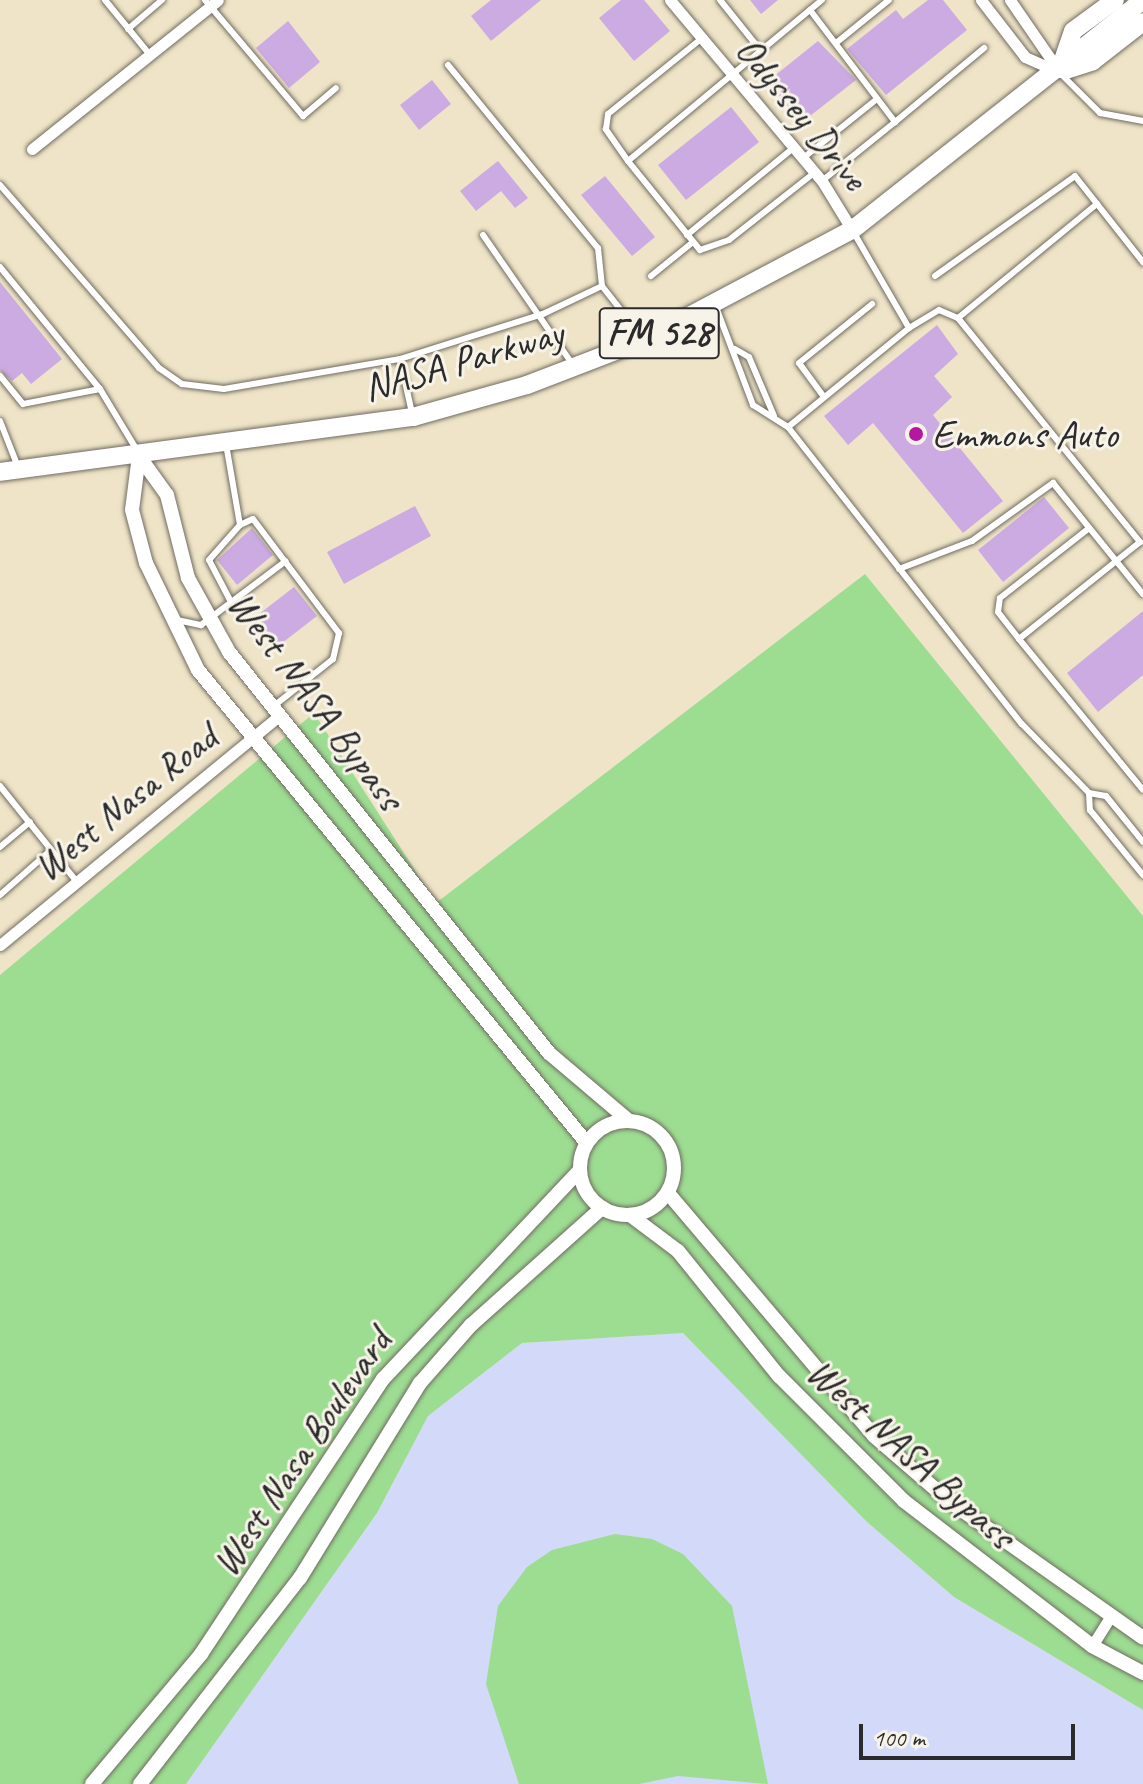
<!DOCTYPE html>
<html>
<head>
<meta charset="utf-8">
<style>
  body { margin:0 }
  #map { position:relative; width:1143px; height:1784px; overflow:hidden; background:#efe4c7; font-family:Caveat,sans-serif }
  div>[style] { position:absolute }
  .built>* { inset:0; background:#d2d9f9 }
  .green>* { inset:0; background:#9ddd92 }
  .building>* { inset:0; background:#ccabe3 }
  .roads { filter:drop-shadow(0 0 2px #706c62) drop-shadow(0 0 2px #706c62) }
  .service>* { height:6px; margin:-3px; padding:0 3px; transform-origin:3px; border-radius:3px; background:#fff }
  .minor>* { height:11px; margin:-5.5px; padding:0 5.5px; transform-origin:5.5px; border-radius:5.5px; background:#fff }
  .tertiary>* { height:14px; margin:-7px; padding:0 7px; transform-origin:7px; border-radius:7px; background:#fff }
  .tertiary>.ring { margin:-7px; padding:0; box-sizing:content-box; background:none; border:14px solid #fff; border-radius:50% }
  .primary>* { height:18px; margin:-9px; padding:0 9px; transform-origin:9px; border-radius:9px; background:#fff }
  .dots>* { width:22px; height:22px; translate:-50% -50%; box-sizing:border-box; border:4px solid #f7f3e8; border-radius:50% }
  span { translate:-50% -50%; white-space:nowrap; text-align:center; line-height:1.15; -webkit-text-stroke:6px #f7f3e8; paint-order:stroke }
  .shield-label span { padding:2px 6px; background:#f7f3e8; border:2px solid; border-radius:6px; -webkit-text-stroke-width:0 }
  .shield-label { font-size:38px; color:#2b2b2b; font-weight:700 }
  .street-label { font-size:40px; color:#2b2b2b }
  .poi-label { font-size:40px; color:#2b2b2b }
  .left { translate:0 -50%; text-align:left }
  .scale { position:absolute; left:859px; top:1724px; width:216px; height:36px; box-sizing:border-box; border:4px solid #2b2b2b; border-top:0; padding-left:10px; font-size:24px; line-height:28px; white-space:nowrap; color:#2b2b2b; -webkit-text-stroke:6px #f7f3e8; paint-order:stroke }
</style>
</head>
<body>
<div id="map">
  <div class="built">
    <i style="clip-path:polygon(683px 1333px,866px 1521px,954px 1597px,1143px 1710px,1143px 1784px,186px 1784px,377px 1513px,428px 1416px,522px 1343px)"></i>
  </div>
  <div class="green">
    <i style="clip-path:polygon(865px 574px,1143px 916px,1143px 1710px,954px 1597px,866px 1521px,683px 1333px,522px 1343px,428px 1416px,377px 1513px,186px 1784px,0 1784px,0 975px,314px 713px,436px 903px)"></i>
    <i style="clip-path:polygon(615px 1534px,652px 1539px,683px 1554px,732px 1606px,768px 1784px,678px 1776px,639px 1784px,519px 1784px,486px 1684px,498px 1606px,527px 1567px,552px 1550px)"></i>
  </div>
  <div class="building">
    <i style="clip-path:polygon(491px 0,541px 0,491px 41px,471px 16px)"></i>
    <i style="clip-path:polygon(621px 0,644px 0,670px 31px,634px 61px,599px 18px)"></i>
    <i style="clip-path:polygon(750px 0,778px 0,761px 14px)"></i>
    <i style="clip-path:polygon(928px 0,943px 0,967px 30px,886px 95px,847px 49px,896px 10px,903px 19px)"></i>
    <i style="clip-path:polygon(288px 21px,320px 62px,289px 88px,256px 48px)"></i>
    <i style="clip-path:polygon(818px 41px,856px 80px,801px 123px,768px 81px)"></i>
    <i style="clip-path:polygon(432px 80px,451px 104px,419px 130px,400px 105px)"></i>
    <i style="clip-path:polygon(731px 107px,759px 142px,686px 200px,658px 165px)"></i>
    <i style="clip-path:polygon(498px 161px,528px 198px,515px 208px,501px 191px,476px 211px,460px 191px)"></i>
    <i style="clip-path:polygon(605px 176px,655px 237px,632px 256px,581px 195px)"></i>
    <i style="clip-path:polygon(0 282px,62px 359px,31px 384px,22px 373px,12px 381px,0 370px)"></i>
    <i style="clip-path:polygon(937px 325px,958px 354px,934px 376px,952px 397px,933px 415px,1003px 501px,963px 533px,873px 423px,848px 445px,824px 416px)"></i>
    <i style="clip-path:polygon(1044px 497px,1069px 528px,1003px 582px,978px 550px)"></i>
    <i style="clip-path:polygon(415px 506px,431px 536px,344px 584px,327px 552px)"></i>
    <i style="clip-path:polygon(252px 528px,273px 555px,237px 585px,217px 560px)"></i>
    <i style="clip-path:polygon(294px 587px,317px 616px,273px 650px,250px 621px)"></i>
    <i style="clip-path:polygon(1143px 611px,1143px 675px,1098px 712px,1067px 673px)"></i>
  </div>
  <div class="roads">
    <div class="service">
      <i style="left:105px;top:0;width:71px;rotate:50.7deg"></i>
      <i style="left:205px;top:0;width:152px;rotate:49.8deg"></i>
      <i style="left:303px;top:116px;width:43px;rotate:-40.3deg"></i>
      <i style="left:720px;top:0;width:65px;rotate:51.2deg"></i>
      <i style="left:810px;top:10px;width:141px;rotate:52.8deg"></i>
      <i style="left:895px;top:122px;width:94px;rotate:141.1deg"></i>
      <i style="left:128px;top:29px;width:45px;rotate:-40.5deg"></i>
      <i style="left:836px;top:43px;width:68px;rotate:-39.1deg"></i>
      <i style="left:448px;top:65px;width:237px;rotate:50.7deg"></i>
      <i style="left:598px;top:248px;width:38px;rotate:84deg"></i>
      <i style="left:602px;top:286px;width:65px;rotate:51.9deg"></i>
      <i style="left:1062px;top:75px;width:54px;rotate:45deg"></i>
      <i style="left:1100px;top:113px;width:44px;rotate:10.5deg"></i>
      <i style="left:895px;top:122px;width:116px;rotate:-39.7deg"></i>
      <i style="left:802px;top:159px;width:96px;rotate:-38.7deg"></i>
      <i style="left:628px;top:161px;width:39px;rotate:-125deg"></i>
      <i style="left:606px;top:129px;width:15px;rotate:-82deg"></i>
      <i style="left:608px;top:114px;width:119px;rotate:-38.9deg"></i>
      <i style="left:814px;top:173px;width:108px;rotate:141.8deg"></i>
      <i style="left:729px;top:240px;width:31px;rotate:161deg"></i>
      <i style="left:700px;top:250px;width:114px;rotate:-129deg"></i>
      <i style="left:628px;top:161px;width:252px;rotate:-39.7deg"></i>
      <i style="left:0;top:185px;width:242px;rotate:49deg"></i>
      <i style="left:159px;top:368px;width:28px;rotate:35deg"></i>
      <i style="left:182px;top:384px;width:42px;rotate:6.8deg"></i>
      <i style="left:224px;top:389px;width:179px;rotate:-9.7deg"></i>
      <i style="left:400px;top:359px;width:55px;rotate:77.5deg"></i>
      <i style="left:854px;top:233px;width:110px;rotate:59.9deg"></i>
      <i style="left:909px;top:328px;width:35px;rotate:-31deg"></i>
      <i style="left:939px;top:310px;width:21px;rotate:23deg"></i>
      <i style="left:958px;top:318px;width:289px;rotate:50.9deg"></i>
      <i style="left:1140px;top:542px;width:155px;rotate:141.3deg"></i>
      <i style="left:1019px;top:639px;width:195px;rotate:50.6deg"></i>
      <i style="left:483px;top:235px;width:158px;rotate:55.3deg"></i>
      <i style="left:687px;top:235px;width:136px;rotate:-39.3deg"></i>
      <i style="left:0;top:267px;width:158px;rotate:50.7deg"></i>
      <i style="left:100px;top:389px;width:78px;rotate:169deg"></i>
      <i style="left:23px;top:404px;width:36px;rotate:-129deg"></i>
      <i style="left:651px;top:276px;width:54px;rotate:-39deg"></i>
      <i style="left:935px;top:276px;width:172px;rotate:-35.5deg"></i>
      <i style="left:1075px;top:176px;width:110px;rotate:51.7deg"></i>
      <i style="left:716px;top:307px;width:105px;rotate:69.3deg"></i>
      <i style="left:753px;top:405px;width:41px;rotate:32.2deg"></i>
      <i style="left:958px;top:318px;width:180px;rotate:-39.4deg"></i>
      <i style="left:909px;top:328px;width:156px;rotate:140.7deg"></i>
      <i style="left:788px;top:427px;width:378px;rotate:51.8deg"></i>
      <i style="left:1022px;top:724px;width:96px;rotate:45.8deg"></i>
      <i style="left:1089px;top:793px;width:17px;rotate:10deg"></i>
      <i style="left:1106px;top:796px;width:59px;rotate:51.2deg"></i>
      <i style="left:735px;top:349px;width:16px;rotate:30deg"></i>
      <i style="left:749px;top:357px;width:64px;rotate:67deg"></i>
      <i style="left:400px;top:359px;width:150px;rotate:-17.5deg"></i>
      <i style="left:543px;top:314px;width:65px;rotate:-25.4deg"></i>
      <i style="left:100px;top:389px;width:74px;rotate:58.9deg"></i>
      <i style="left:824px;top:397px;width:42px;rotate:-126.3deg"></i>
      <i style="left:799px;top:363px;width:94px;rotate:-38.9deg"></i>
      <i style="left:0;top:421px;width:49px;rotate:68.6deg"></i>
      <i style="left:226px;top:444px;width:82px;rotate:80.2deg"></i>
      <i style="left:240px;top:525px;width:14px;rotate:-25deg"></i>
      <i style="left:253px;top:519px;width:143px;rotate:53deg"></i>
      <i style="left:339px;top:633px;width:27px;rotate:103deg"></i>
      <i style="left:333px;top:659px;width:75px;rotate:141.5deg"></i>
      <i style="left:899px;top:569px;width:78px;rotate:-21deg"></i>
      <i style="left:972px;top:541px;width:100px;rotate:-35.6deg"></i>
      <i style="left:1053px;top:483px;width:143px;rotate:51deg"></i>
      <i style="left:231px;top:602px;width:47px;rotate:-117.6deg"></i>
      <i style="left:209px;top:560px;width:47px;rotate:-48.5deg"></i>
      <i style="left:177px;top:620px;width:25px;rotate:12deg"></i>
      <i style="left:201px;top:625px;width:106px;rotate:-37deg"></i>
      <i style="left:1019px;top:639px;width:34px;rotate:-128deg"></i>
      <i style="left:998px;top:612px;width:14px;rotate:-82deg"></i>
      <i style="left:1000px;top:598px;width:112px;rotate:-38.1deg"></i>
      <i style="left:0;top:786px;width:123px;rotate:51.3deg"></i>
      <i style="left:1089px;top:793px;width:17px;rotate:87deg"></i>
      <i style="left:1090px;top:810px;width:84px;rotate:50.8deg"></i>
      <i style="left:0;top:847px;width:39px;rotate:-40deg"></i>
      <i style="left:0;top:895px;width:68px;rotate:-41.4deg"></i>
    </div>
    <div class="minor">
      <i style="left:670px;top:0;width:236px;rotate:50deg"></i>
      <i style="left:822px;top:181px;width:57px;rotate:58.5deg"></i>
      <i style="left:981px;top:0;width:72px;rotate:52.3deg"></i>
      <i style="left:1025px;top:57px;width:37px;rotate:24deg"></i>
      <i style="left:1010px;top:0;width:86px;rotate:55.4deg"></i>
      <i style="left:32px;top:149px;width:238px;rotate:-38.7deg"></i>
      <i style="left:0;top:945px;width:362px;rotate:-39.4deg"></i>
      <i style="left:1092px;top:1646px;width:32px;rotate:-58deg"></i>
    </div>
    <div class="tertiary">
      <i style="left:139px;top:456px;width:54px;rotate:97.4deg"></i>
      <i style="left:132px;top:510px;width:55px;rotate:75.2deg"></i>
      <i style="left:146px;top:563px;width:119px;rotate:64.1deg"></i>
      <i style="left:198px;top:670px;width:611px;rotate:50.58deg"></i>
      <i style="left:139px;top:456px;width:48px;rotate:54.3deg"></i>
      <i style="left:167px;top:495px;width:86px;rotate:75.8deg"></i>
      <i style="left:188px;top:578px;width:85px;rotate:61deg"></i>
      <i style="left:229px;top:652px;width:513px;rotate:51.41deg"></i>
      <i style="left:549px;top:1053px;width:104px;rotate:40.3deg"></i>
      <i class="ring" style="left:580px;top:1121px;width:80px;height:80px"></i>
      <i style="left:668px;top:1193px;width:319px;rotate:49.7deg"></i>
      <i style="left:874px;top:1436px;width:99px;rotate:40.9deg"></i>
      <i style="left:949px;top:1501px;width:237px;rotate:35.2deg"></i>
      <i style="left:630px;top:1215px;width:60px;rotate:36.9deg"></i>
      <i style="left:678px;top:1251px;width:161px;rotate:51.1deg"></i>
      <i style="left:779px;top:1376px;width:177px;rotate:45deg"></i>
      <i style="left:904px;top:1501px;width:237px;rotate:37.6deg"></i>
      <i style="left:1092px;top:1646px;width:58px;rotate:27.9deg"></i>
      <i style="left:92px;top:1784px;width:170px;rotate:-50deg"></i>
      <i style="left:201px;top:1654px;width:330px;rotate:-56.5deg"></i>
      <i style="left:383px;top:1379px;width:286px;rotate:-46.7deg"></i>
      <i style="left:140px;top:1784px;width:261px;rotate:-52.2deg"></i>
      <i style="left:300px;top:1578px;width:229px;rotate:-58.4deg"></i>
      <i style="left:420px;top:1383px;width:77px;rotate:-48.7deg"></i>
      <i style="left:471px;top:1325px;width:176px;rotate:-41.8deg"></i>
    </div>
    <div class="primary">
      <i style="left:1060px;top:69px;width:40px;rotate:-71.1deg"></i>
      <i style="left:1073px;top:31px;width:52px;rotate:-36.4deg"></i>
      <i style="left:1066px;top:70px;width:28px;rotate:-18deg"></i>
      <i style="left:1093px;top:61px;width:63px;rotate:-38deg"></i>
      <i style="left:0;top:472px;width:417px;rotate:-7.6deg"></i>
      <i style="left:413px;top:417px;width:118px;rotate:-15.7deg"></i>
      <i style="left:527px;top:385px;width:125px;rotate:-21deg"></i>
      <i style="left:644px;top:340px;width:235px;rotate:-27.9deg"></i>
      <i style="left:852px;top:230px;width:371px;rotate:-38.3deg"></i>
    </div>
  </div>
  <div class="dots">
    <i style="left:916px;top:434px;background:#b5179e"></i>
  </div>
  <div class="shield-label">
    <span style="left:659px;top:333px">FM 528</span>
  </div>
  <div class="street-label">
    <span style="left:802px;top:113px;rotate:51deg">Odyssey Drive</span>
    <span style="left:463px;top:360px;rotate:-16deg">NASA Parkway</span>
    <span style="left:316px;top:700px;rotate:53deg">West NASA Bypass</span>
    <span style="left:125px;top:802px;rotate:-39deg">West Nasa Road</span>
    <span style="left:301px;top:1452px;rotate:-56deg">West Nasa Boulevard</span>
    <span style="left:911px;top:1453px;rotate:42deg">West NASA Bypass</span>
  </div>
  <div class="poi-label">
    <span class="left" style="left:932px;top:434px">Emmons Auto</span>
  </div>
  <div class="scale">100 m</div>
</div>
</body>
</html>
